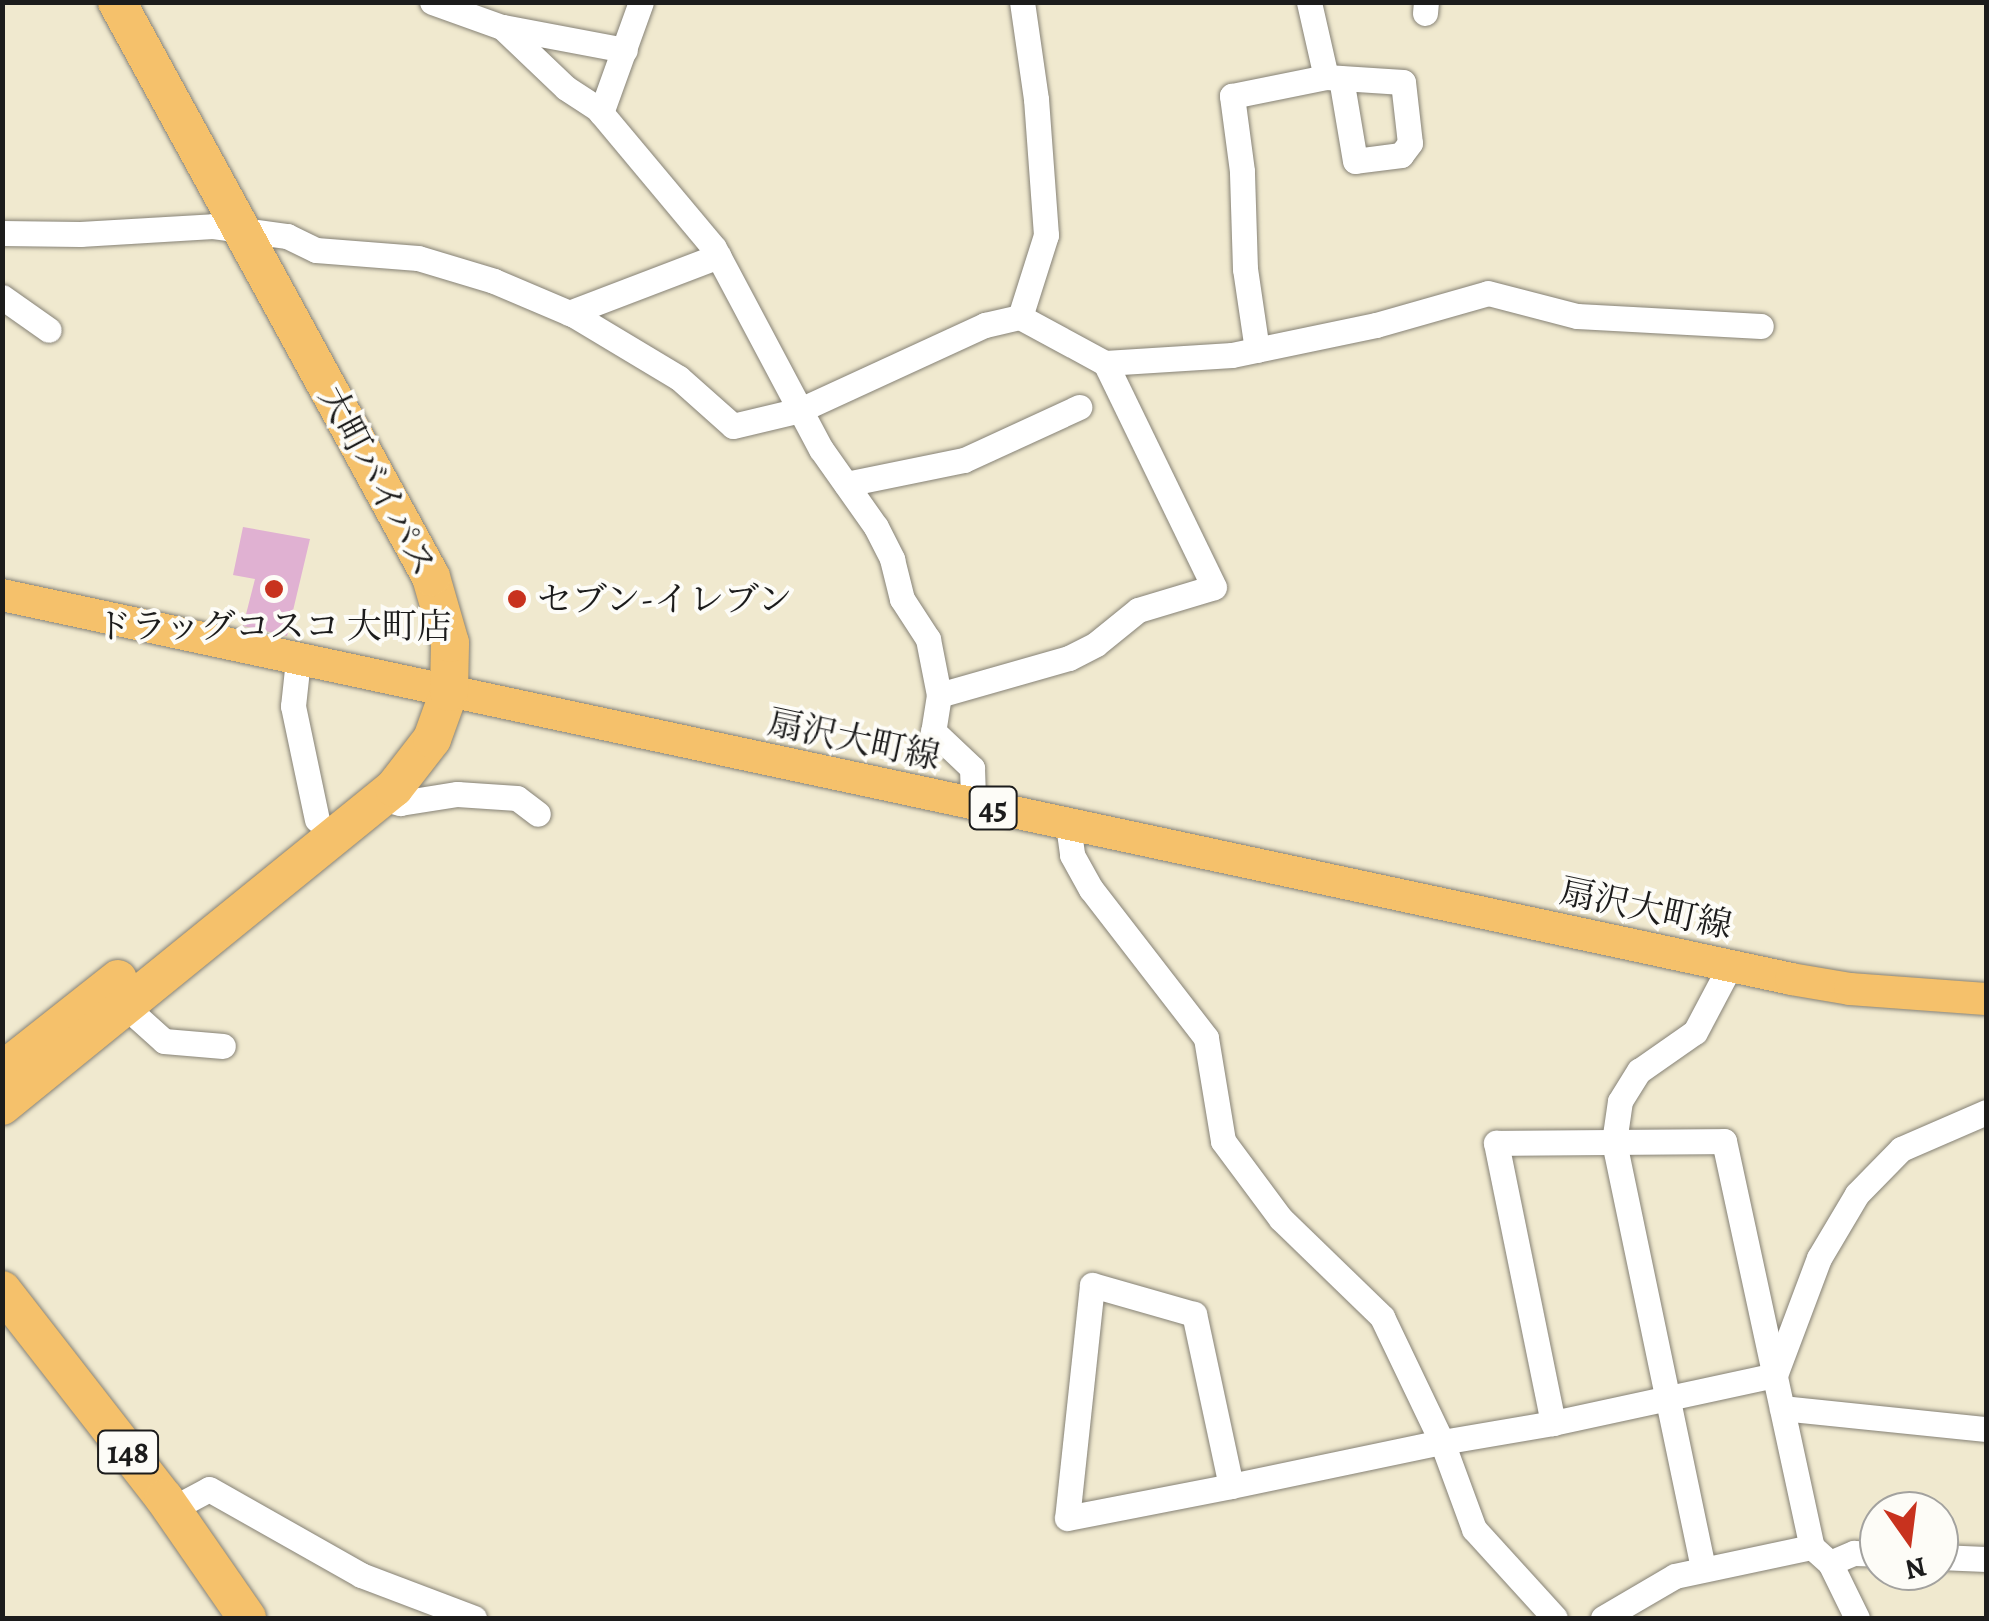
<!DOCTYPE html>
<html>
<head>
<meta charset="utf-8">
<style>
  body { margin:0 }
  #map { position:relative; width:1989px; height:1621px; overflow:hidden; background:#f0e9cf; font-family:Alegreya,"Noto Serif JP",serif }
  div>[style] { position:absolute }
  .building>* { inset:0; background:#e0b1d2 }
  .roads { filter:drop-shadow(0 0 2px #868276) drop-shadow(0 0 2px #868276) }
  .minor>* { height:25px; margin:-12.5px; padding:0 12.5px; transform-origin:12.5px; border-radius:12.5px; background:#fff }
  .major>* { height:32px; margin:-16px; padding:0 16px; transform-origin:16px; border-radius:16px; background:#f5c16b }
  .highway>* { height:38px; margin:-19px; padding:0 19px; transform-origin:19px; border-radius:19px; background:#f5c16b }
  .dots>* { width:28px; height:28px; translate:-50% -50%; box-sizing:border-box; border:5px solid #fdfcf7; border-radius:50% }
  span { translate:-50% -50%; white-space:nowrap; text-align:center; line-height:1.15; -webkit-text-stroke:8px #fdfcf7; paint-order:stroke }
  .shield-label span { padding:2px 8px; background:#fdfcf7; border:2px solid; border-radius:8px; -webkit-text-stroke-width:0 }
  .shield-label { font-size:32px; color:#1c1c1c; font-weight:700 }
  .street-label { font-size:35px; color:#1c1c1c }
  .poi-label { font-size:35px; color:#1c1c1c }
  .left { translate:0 -50%; text-align:left }
  .frame { position:absolute; inset:0; border:5px solid #1c1c1c; pointer-events:none }
  .north { position:absolute; left:1859px; top:1491px; width:100px; height:100px; box-sizing:border-box; background:#fdfcf7; border:2px solid #a3a29f; border-radius:50%; rotate:166deg; font-size:28px; font-weight:700; line-height:40px; text-align:center; color:#1c1c1c }
  .north::after { content:''; display:block; margin:auto; width:35px; height:45px; background:#c8321e; clip-path:polygon(50% 0,100% 100%,50% 72%,0 100%) }
</style>
</head>
<body>
<div id="map">
  <div class="building">
    <i style="clip-path:polygon(243px 527px,310px 539px,287px 636px,243px 626px,255px 579px,233px 575px)"></i>
  </div>
  <div class="roads">
    <div class="minor">
      <i style="left:432px;top:2px;width:74px;rotate:19.7deg"></i>
      <i style="left:502px;top:27px;width:88px;rotate:43.6deg"></i>
      <i style="left:566px;top:88px;width:37px;rotate:33deg"></i>
      <i style="left:597px;top:108px;width:182px;rotate:50.1deg"></i>
      <i style="left:714px;top:248px;width:228px;rotate:62deg"></i>
      <i style="left:821px;top:449px;width:95px;rotate:54.8deg"></i>
      <i style="left:876px;top:527px;width:36px;rotate:63deg"></i>
      <i style="left:892px;top:559px;width:41px;rotate:76deg"></i>
      <i style="left:902px;top:599px;width:48px;rotate:57deg"></i>
      <i style="left:928px;top:639px;width:57px;rotate:78.9deg"></i>
      <i style="left:939px;top:695px;width:36px;rotate:99deg"></i>
      <i style="left:933px;top:731px;width:54px;rotate:43.5deg"></i>
      <i style="left:972px;top:768px;width:37px;rotate:88deg"></i>
      <i style="left:1425px;top:13px;width:11px;rotate:-85deg"></i>
      <i style="left:503px;top:27px;width:124px;rotate:10.7deg"></i>
      <i style="left:1326px;top:77px;width:77px;rotate:3.7deg"></i>
      <i style="left:1403px;top:82px;width:61px;rotate:83.5deg"></i>
      <i style="left:1410px;top:143px;width:15px;rotate:127deg"></i>
      <i style="left:1401px;top:155px;width:46px;rotate:172.6deg"></i>
      <i style="left:1355px;top:161px;width:84px;rotate:-99.6deg"></i>
      <i style="left:601px;top:113px;width:118px;rotate:-70.2deg"></i>
      <i style="left:2px;top:233px;width:78px;rotate:0.7deg"></i>
      <i style="left:80px;top:234px;width:133px;rotate:-3.4deg"></i>
      <i style="left:213px;top:226px;width:75px;rotate:7.7deg"></i>
      <i style="left:287px;top:236px;width:32px;rotate:26deg"></i>
      <i style="left:316px;top:250px;width:102px;rotate:4.5deg"></i>
      <i style="left:418px;top:258px;width:79px;rotate:16.8deg"></i>
      <i style="left:494px;top:281px;width:87px;rotate:23deg"></i>
      <i style="left:574px;top:315px;width:122px;rotate:31deg"></i>
      <i style="left:679px;top:378px;width:72px;rotate:41.6deg"></i>
      <i style="left:733px;top:426px;width:69px;rotate:-13.4deg"></i>
      <i style="left:800px;top:410px;width:204px;rotate:-24.7deg"></i>
      <i style="left:985px;top:325px;width:36px;rotate:-13deg"></i>
      <i style="left:1020px;top:317px;width:97px;rotate:28.4deg"></i>
      <i style="left:1105px;top:363px;width:127px;rotate:-3.6deg"></i>
      <i style="left:1232px;top:355px;width:147px;rotate:-11.8deg"></i>
      <i style="left:1376px;top:325px;width:116px;rotate:-15.9deg"></i>
      <i style="left:1488px;top:293px;width:92px;rotate:14.5deg"></i>
      <i style="left:1577px;top:316px;width:184px;rotate:3.1deg"></i>
      <i style="left:2px;top:297px;width:57px;rotate:35.1deg"></i>
      <i style="left:569px;top:313px;width:160px;rotate:-20.9deg"></i>
      <i style="left:1020px;top:317px;width:86px;rotate:-72.4deg"></i>
      <i style="left:1046px;top:235px;width:136px;rotate:-94.2deg"></i>
      <i style="left:1036px;top:99px;width:98px;rotate:-98.2deg"></i>
      <i style="left:1257px;top:350px;width:82px;rotate:-98.4deg"></i>
      <i style="left:1245px;top:269px;width:98px;rotate:-91.8deg"></i>
      <i style="left:1242px;top:171px;width:76px;rotate:-97.6deg"></i>
      <i style="left:1232px;top:96px;width:96px;rotate:-11.4deg"></i>
      <i style="left:1326px;top:77px;width:77px;rotate:-102.8deg"></i>
      <i style="left:846px;top:484px;width:120px;rotate:-11.5deg"></i>
      <i style="left:964px;top:460px;width:127px;rotate:-24.7deg"></i>
      <i style="left:298px;top:660px;width:46px;rotate:96.2deg"></i>
      <i style="left:293px;top:706px;width:116px;rotate:78.1deg"></i>
      <i style="left:939px;top:695px;width:135px;rotate:-15.9deg"></i>
      <i style="left:1069px;top:658px;width:30px;rotate:-27deg"></i>
      <i style="left:1096px;top:644px;width:54px;rotate:-39deg"></i>
      <i style="left:1138px;top:610px;width:79px;rotate:-16.8deg"></i>
      <i style="left:1214px;top:587px;width:249px;rotate:-115.9deg"></i>
      <i style="left:381px;top:798px;width:20px;rotate:15deg"></i>
      <i style="left:400px;top:803px;width:58px;rotate:-9deg"></i>
      <i style="left:457px;top:794px;width:60px;rotate:3.8deg"></i>
      <i style="left:517px;top:798px;width:26px;rotate:37deg"></i>
      <i style="left:1068px;top:825px;width:30px;rotate:82deg"></i>
      <i style="left:1072px;top:855px;width:39px;rotate:61deg"></i>
      <i style="left:1091px;top:889px;width:188px;rotate:52.3deg"></i>
      <i style="left:1206px;top:1038px;width:104px;rotate:80.6deg"></i>
      <i style="left:1223px;top:1141px;width:97px;rotate:53.4deg"></i>
      <i style="left:1281px;top:1219px;width:141px;rotate:44.1deg"></i>
      <i style="left:1382px;top:1317px;width:139px;rotate:64.4deg"></i>
      <i style="left:1442px;top:1442px;width:93px;rotate:69.8deg"></i>
      <i style="left:1474px;top:1529px;width:120px;rotate:47.7deg"></i>
      <i style="left:125px;top:1006px;width:52px;rotate:41.9deg"></i>
      <i style="left:164px;top:1041px;width:59px;rotate:4.8deg"></i>
      <i style="left:1775px;top:1375px;width:125px;rotate:-69.4deg"></i>
      <i style="left:1819px;top:1258px;width:74px;rotate:-59.3deg"></i>
      <i style="left:1857px;top:1194px;width:63px;rotate:-45.6deg"></i>
      <i style="left:1901px;top:1149px;width:93px;rotate:-23.5deg"></i>
      <i style="left:1782px;top:1408px;width:205px;rotate:5.9deg"></i>
      <i style="left:1553px;top:1423px;width:286px;rotate:-101.5deg"></i>
      <i style="left:1496px;top:1143px;width:228px;rotate:-0.5deg"></i>
      <i style="left:1724px;top:1141px;width:415px;rotate:77.8deg"></i>
      <i style="left:1812px;top:1547px;width:24px;rotate:42deg"></i>
      <i style="left:1830px;top:1563px;width:61px;rotate:63.9deg"></i>
      <i style="left:1231px;top:1486px;width:176px;rotate:-102.1deg"></i>
      <i style="left:1194px;top:1314px;width:106px;rotate:-164.1deg"></i>
      <i style="left:1092px;top:1285px;width:234px;rotate:96.1deg"></i>
      <i style="left:1067px;top:1518px;width:167px;rotate:-11deg"></i>
      <i style="left:1231px;top:1486px;width:216px;rotate:-11.8deg"></i>
      <i style="left:1442px;top:1442px;width:113px;rotate:-9.7deg"></i>
      <i style="left:1553px;top:1423px;width:227px;rotate:-12.2deg"></i>
      <i style="left:170px;top:1510px;width:44px;rotate:-28.3deg"></i>
      <i style="left:209px;top:1489px;width:175px;rotate:29.5deg"></i>
      <i style="left:361px;top:1575px;width:121px;rotate:20.8deg"></i>
      <i style="left:1939px;top:1557px;width:47px;rotate:2.4deg"></i>
      <i style="left:1830px;top:1563px;width:26px;rotate:-23deg"></i>
      <i style="left:1854px;top:1553px;width:25px;rotate:2deg"></i>
      <i style="left:1703px;top:1568px;width:435px;rotate:-101.8deg"></i>
      <i style="left:1614px;top:1142px;width:41px;rotate:-81.7deg"></i>
      <i style="left:1620px;top:1101px;width:36px;rotate:-58deg"></i>
      <i style="left:1639px;top:1071px;width:68px;rotate:-34.9deg"></i>
      <i style="left:1695px;top:1032px;width:75px;rotate:-62.1deg"></i>
      <i style="left:1603px;top:1618px;width:83px;rotate:-30.3deg"></i>
      <i style="left:1675px;top:1576px;width:140px;rotate:-12deg"></i>
    </div>
    <div class="major">
      <i style="left:2px;top:595px;width:1830px;rotate:12.11deg"></i>
      <i style="left:1791px;top:979px;width:60px;rotate:9.6deg"></i>
      <i style="left:1850px;top:989px;width:136px;rotate:4.2deg"></i>
    </div>
    <div class="highway">
      <i style="left:2px;top:1071px;width:148px;rotate:-38.4deg"></i>
      <i style="left:2px;top:1106px;width:505px;rotate:-39.05deg"></i>
      <i style="left:394px;top:788px;width:62px;rotate:-52.2deg"></i>
      <i style="left:432px;top:739px;width:50px;rotate:-70.1deg"></i>
      <i style="left:449px;top:692px;width:49px;rotate:-88.8deg"></i>
      <i style="left:450px;top:643px;width:69px;rotate:-106.1deg"></i>
      <i style="left:431px;top:577px;width:655px;rotate:-118.64deg"></i>
      <i style="left:2px;top:1290px;width:264px;rotate:52.1deg"></i>
      <i style="left:164px;top:1498px;width:146px;rotate:55.3deg"></i>
    </div>
  </div>
  <div class="dots">
    <i style="left:274px;top:589px;background:#c8321e"></i>
    <i style="left:517px;top:599px;background:#c8321e"></i>
  </div>
  <div class="shield-label">
    <span style="left:993px;top:808px">45</span>
    <span style="left:128px;top:1452px">148</span>
  </div>
  <div class="street-label">
    <span style="left:378px;top:481px;rotate:62deg">大町バイパス</span>
    <span style="left:854px;top:739px;rotate:12deg">扇沢大町線</span>
    <span style="left:1646px;top:908px;rotate:12deg">扇沢大町線</span>
  </div>
  <div class="poi-label">
    <span class="left" style="left:537px;top:599px">セブン-イレブン</span>
    <span style="left:274px;top:626px">ドラッグコスコ 大町店</span>
  </div>
  <div class="frame"></div>
  <div class="north">N</div>
</div>
</body>
</html>
